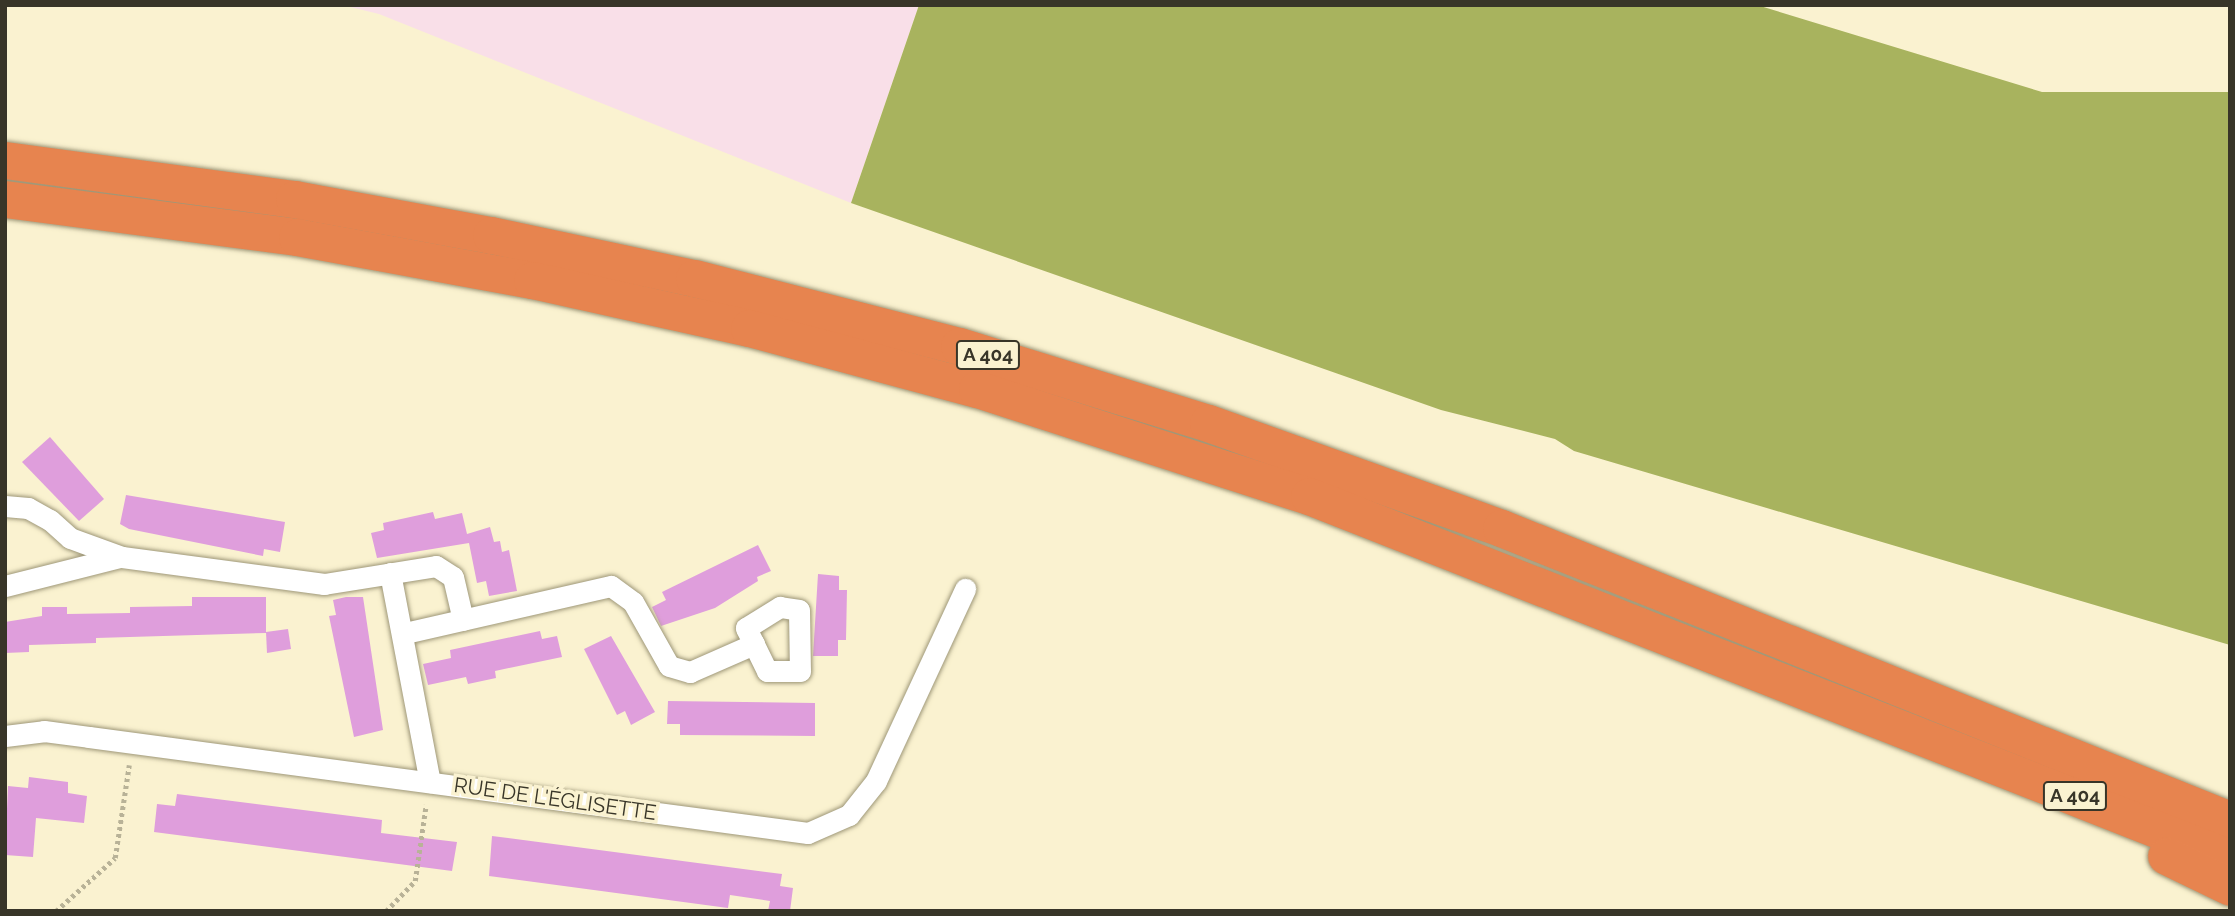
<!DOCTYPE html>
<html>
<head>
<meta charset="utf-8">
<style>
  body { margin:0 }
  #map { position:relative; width:2235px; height:916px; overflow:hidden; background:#faf2d0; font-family:Raleway,sans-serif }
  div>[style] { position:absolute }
  .industrial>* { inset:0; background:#f9dfe8 }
  .forest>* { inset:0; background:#a8b35e }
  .building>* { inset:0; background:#df9edc }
  .path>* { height:4.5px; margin-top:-2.25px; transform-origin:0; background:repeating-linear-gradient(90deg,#b8b297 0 3.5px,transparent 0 7px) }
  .roads { filter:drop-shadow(0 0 2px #9e9778) drop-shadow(0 0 2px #9e9778) }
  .street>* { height:21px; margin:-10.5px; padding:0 10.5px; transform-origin:10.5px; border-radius:10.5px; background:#fff }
  .highway>* { height:37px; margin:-18.5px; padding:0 18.5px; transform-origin:18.5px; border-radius:18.5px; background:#e7844f }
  span { translate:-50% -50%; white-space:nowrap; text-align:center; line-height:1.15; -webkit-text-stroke:7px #faf2d0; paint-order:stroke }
  .shield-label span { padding:2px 5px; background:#faf2d0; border:2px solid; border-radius:5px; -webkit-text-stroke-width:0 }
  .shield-label { font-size:19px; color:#383528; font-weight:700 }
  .street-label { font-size:21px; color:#383528 }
  .frame { position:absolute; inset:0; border:7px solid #383528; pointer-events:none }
</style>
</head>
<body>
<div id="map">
  <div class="industrial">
    <i style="clip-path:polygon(342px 5px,919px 5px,851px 203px,379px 14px)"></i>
  </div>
  <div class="forest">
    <i style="clip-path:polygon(919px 5px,1757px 5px,2042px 92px,2230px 92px,2230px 645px,1574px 451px,1555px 439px,1441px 410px,851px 203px)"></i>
  </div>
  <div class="building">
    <i style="clip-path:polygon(50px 437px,104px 499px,79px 521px,22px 462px)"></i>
    <i style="clip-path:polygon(126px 495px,285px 522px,280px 552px,264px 549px,263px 556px,129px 529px,120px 524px)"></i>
    <i style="clip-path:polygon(433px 512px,435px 519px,462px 513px,467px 534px,490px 527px,494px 542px,500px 541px,502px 552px,509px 550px,517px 591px,489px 596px,486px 581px,477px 583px,469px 543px,377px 558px,371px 533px,384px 530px,383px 523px)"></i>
    <i style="clip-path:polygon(758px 545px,771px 571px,757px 577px,758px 581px,715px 608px,661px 626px,652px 607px,666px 600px,662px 592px)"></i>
    <i style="clip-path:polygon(818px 574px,839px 576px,839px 590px,847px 590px,846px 640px,838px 640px,838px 656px,813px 656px)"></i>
    <i style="clip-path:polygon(192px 597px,266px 597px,266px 633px,96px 638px,96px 643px,29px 645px,29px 652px,5px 653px,5px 622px,42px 616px,42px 607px,67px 607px,67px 614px,130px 613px,130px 607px,192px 606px)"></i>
    <i style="clip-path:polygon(346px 597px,363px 597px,383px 730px,354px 737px,329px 616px,336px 615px,333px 600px)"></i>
    <i style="clip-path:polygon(288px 629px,291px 649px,267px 653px,266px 632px)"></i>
    <i style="clip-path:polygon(540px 631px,542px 639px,557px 636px,562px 657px,495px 671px,496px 678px,468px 684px,466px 677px,428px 685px,423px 664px,451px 658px,450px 650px)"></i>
    <i style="clip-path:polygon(611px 636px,655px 712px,631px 725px,625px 711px,617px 715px,584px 649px)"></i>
    <i style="clip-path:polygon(668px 701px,815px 703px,815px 736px,680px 735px,680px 724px,667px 724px)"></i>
    <i style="clip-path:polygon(29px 777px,68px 782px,68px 793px,87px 796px,84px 823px,36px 818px,33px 857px,5px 855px,8px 786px,28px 788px)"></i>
    <i style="clip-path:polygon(177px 794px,382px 820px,381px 833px,457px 842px,452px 871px,154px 832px,157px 804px,175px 806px)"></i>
    <i style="clip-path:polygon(492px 836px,782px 874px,780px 886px,793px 888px,790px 911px,768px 911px,770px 901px,730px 895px,728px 908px,489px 876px)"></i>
  </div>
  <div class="path">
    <i style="left:56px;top:911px;width:79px;rotate:-41.9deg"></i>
    <i style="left:115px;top:858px;width:94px;rotate:-81.4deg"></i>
    <i style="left:386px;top:911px;width:42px;rotate:-46deg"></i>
    <i style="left:415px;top:881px;width:77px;rotate:-81.8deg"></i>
  </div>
  <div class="roads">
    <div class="street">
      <i style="left:5px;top:506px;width:23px;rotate:5deg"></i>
      <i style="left:28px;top:508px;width:25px;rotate:29deg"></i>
      <i style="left:50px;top:520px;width:27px;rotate:42deg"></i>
      <i style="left:70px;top:538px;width:55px;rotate:20.1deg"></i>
      <i style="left:122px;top:557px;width:204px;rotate:7.6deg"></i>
      <i style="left:324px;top:584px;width:113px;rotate:-9.1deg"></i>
      <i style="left:436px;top:566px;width:20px;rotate:33deg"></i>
      <i style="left:453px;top:577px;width:44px;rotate:76.9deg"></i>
      <i style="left:390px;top:573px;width:213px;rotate:79.2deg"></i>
      <i style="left:5px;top:586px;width:119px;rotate:-14.2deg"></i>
      <i style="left:405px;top:633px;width:211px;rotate:-12.9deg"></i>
      <i style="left:611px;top:586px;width:27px;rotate:36deg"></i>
      <i style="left:633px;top:602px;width:73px;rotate:60.6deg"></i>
      <i style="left:669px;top:666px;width:22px;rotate:16deg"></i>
      <i style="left:690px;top:672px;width:70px;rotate:-23.6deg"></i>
      <i style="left:754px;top:644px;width:18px;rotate:-117deg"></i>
      <i style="left:746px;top:628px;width:40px;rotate:-32deg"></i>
      <i style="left:780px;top:607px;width:19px;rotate:9deg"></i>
      <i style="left:799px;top:610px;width:61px;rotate:89.1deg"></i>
      <i style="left:800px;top:671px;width:33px;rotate:180deg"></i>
      <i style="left:767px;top:671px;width:30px;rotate:-116deg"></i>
      <i style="left:5px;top:736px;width:39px;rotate:-7deg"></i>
      <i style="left:44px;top:731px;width:45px;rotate:7.6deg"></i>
      <i style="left:89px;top:737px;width:725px;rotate:7.61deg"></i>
      <i style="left:808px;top:833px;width:45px;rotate:-23.7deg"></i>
      <i style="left:849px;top:815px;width:43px;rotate:-51.5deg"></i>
      <i style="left:876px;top:781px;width:212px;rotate:-65.1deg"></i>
    </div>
    <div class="highway">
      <i style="left:5px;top:160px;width:292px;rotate:7.7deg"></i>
      <i style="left:294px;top:199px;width:200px;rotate:10.4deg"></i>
      <i style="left:491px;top:235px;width:208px;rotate:12deg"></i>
      <i style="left:694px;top:278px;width:274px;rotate:14.4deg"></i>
      <i style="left:959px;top:346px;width:261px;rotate:17.2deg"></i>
      <i style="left:1208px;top:423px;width:311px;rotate:19.7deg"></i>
      <i style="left:1501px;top:528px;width:785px;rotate:21.83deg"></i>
      <i style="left:5px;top:199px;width:294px;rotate:7.4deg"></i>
      <i style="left:297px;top:237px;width:239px;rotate:10.4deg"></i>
      <i style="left:532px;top:280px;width:222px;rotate:12.5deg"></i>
      <i style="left:749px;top:328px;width:236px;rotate:15deg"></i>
      <i style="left:977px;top:389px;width:349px;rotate:17.9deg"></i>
      <i style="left:1309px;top:496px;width:990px;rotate:21.46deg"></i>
      <i style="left:2166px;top:856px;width:71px;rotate:25.8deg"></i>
    </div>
  </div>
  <div class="shield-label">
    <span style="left:988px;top:355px">A 404</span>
    <span style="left:2075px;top:796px">A 404</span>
  </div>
  <div class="street-label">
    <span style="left:555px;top:799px;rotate:8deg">RUE DE L'ÉGLISETTE</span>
  </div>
  <div class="frame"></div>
</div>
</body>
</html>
